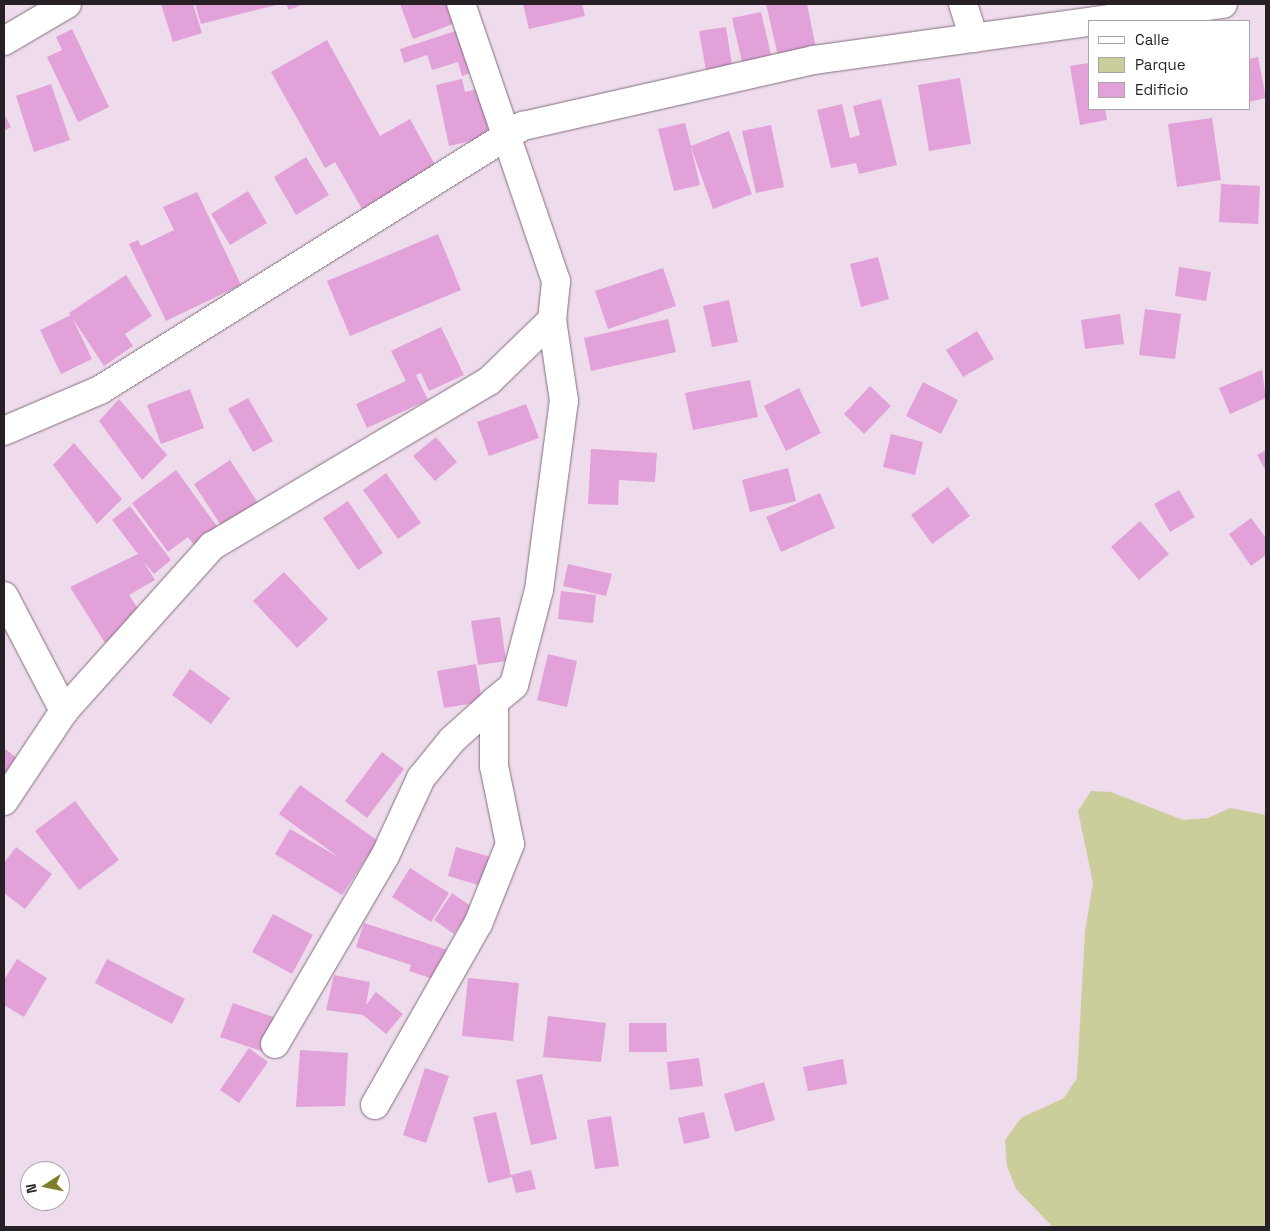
<!DOCTYPE html>
<html>
<head>
<meta charset="utf-8">
<style>
  body { margin:0 }
  #map { position:relative; width:1270px; height:1231px; overflow:hidden; background:#eedbeb; font-family:"Space Grotesk",sans-serif }
  div>[style] { position:absolute }
  .green>* { inset:0; background:#cbcd9b }
  .building>* { inset:0; background:#e2a2d9 }
  .roads { filter:drop-shadow(0 0 1px #82707f) drop-shadow(0 0 1px #82707f) }
  .minor>* { height:28px; margin:-14px; padding:0 14px; transform-origin:14px; border-radius:14px; background:#fff }
  span { translate:-50% -50%; white-space:nowrap; text-align:center; line-height:1.15; -webkit-text-stroke:4px #fff; paint-order:stroke }
  .frame { position:absolute; inset:0; border:5px solid #261f25; pointer-events:none }
  .legend { position:absolute; left:1088px; top:20px; width:162px; height:90px; box-sizing:border-box; background:#fff; border:1px solid #a8a5a8; margin:0; padding:6px 9px; list-style:none; font-size:15px; color:#261f25 }
  .legend li { display:flex; align-items:center; gap:10px; height:25px }
  .legend b { width:25px; border:1px solid #a8a5a8 }
  .north { position:absolute; left:20px; top:1161px; width:50px; height:50px; box-sizing:border-box; background:#fff; border:1px solid #a8a5a8; border-radius:50%; rotate:259deg; font-size:14px; font-weight:700; line-height:20px; text-align:center; color:#261f25 }
  .north::after { content:''; display:block; margin:auto; width:18px; height:22px; background:#7d7e27; clip-path:polygon(50% 0,100% 100%,50% 72%,0 100%) }
</style>
</head>
<body>
<div id="map">
  <div class="green">
    <i style="clip-path:polygon(1091px 791px,1111px 792px,1183px 820px,1208px 818px,1230px 808px,1266px 815px,1266px 1227px,1053px 1227px,1016px 1189px,1007px 1166px,1005px 1140px,1021px 1118px,1064px 1098px,1077px 1078px,1085px 932px,1093px 883px,1078px 811px)"></i>
  </div>
  <div class="building">
    <i style="clip-path:polygon(161px 4px,193px 4px,202px 33px,173px 42px)"></i>
    <i style="clip-path:polygon(195px 4px,280px 4px,201px 24px)"></i>
    <i style="clip-path:polygon(286px 4px,304px 4px,289px 10px)"></i>
    <i style="clip-path:polygon(400px 4px,446px 4px,453px 24px,413px 39px)"></i>
    <i style="clip-path:polygon(523px 4px,582px 4px,585px 16px,529px 29px)"></i>
    <i style="clip-path:polygon(766px 4px,807px 4px,816px 48px,778px 56px)"></i>
    <i style="clip-path:polygon(761px 12px,771px 55px,742px 62px,732px 18px)"></i>
    <i style="clip-path:polygon(726px 27px,733px 71px,707px 76px,699px 31px)"></i>
    <i style="clip-path:polygon(465px 28px,479px 70px,462px 76px,458px 62px,432px 70px,427px 55px,404px 63px,400px 49px)"></i>
    <i style="clip-path:polygon(72px 29px,109px 107px,78px 122px,47px 57px,62px 50px,56px 37px)"></i>
    <i style="clip-path:polygon(327px 40px,380px 136px,410px 119px,440px 174px,366px 216px,335px 162px,325px 168px,271px 72px)"></i>
    <i style="clip-path:polygon(1258px 57px,1266px 98px,1249px 102px,1249px 59px)"></i>
    <i style="clip-path:polygon(1089px 63px,1089px 109px,1105px 109px,1107px 120px,1080px 125px,1070px 66px)"></i>
    <i style="clip-path:polygon(960px 78px,971px 144px,929px 151px,918px 85px)"></i>
    <i style="clip-path:polygon(462px 79px,465px 92px,487px 87px,497px 135px,449px 146px,436px 85px)"></i>
    <i style="clip-path:polygon(51px 84px,70px 140px,34px 152px,16px 96px)"></i>
    <i style="clip-path:polygon(881px 99px,897px 165px,859px 174px,856px 163px,831px 168px,817px 110px,842px 104px,850px 138px,860px 135px,853px 106px)"></i>
    <i style="clip-path:polygon(4px 114px,11px 127px,4px 131px)"></i>
    <i style="clip-path:polygon(1212px 118px,1221px 180px,1177px 187px,1168px 124px)"></i>
    <i style="clip-path:polygon(685px 123px,691px 146px,729px 131px,752px 194px,713px 209px,691px 147px,700px 185px,674px 191px,658px 129px)"></i>
    <i style="clip-path:polygon(771px 125px,784px 187px,756px 193px,742px 131px)"></i>
    <i style="clip-path:polygon(306px 157px,329px 195px,296px 215px,274px 177px)"></i>
    <i style="clip-path:polygon(1221px 184px,1260px 186px,1258px 224px,1219px 222px)"></i>
    <i style="clip-path:polygon(248px 191px,267px 223px,230px 245px,211px 214px)"></i>
    <i style="clip-path:polygon(197px 192px,241px 285px,166px 321px,129px 244px,138px 240px,141px 246px,174px 230px,163px 207px)"></i>
    <i style="clip-path:polygon(438px 234px,461px 290px,350px 336px,327px 281px)"></i>
    <i style="clip-path:polygon(878px 257px,889px 299px,861px 307px,850px 264px)"></i>
    <i style="clip-path:polygon(1179px 267px,1211px 272px,1206px 301px,1175px 296px)"></i>
    <i style="clip-path:polygon(663px 268px,676px 306px,608px 329px,595px 291px)"></i>
    <i style="clip-path:polygon(126px 275px,152px 316px,125px 334px,133px 346px,104px 366px,69px 313px)"></i>
    <i style="clip-path:polygon(729px 300px,738px 342px,712px 347px,703px 306px)"></i>
    <i style="clip-path:polygon(1145px 309px,1181px 314px,1175px 359px,1139px 355px)"></i>
    <i style="clip-path:polygon(1120px 314px,1124px 344px,1085px 349px,1081px 320px)"></i>
    <i style="clip-path:polygon(71px 315px,92px 359px,61px 374px,40px 330px)"></i>
    <i style="clip-path:polygon(668px 319px,676px 352px,591px 371px,584px 338px)"></i>
    <i style="clip-path:polygon(441px 327px,464px 375px,429px 391px,421px 373px,416px 375px,428px 400px,367px 428px,356px 404px,406px 381px,391px 351px)"></i>
    <i style="clip-path:polygon(977px 331px,994px 359px,963px 377px,946px 350px)"></i>
    <i style="clip-path:polygon(1262px 370px,1266px 398px,1230px 414px,1219px 388px)"></i>
    <i style="clip-path:polygon(750px 380px,758px 417px,693px 430px,685px 393px)"></i>
    <i style="clip-path:polygon(923px 382px,958px 400px,941px 434px,906px 416px)"></i>
    <i style="clip-path:polygon(870px 386px,891px 406px,864px 434px,844px 414px)"></i>
    <i style="clip-path:polygon(799px 388px,821px 433px,786px 451px,764px 406px)"></i>
    <i style="clip-path:polygon(190px 389px,204px 428px,161px 444px,147px 405px)"></i>
    <i style="clip-path:polygon(248px 398px,273px 441px,253px 452px,228px 409px)"></i>
    <i style="clip-path:polygon(119px 399px,167px 455px,142px 480px,99px 421px)"></i>
    <i style="clip-path:polygon(526px 404px,539px 438px,489px 456px,477px 422px)"></i>
    <i style="clip-path:polygon(891px 434px,923px 442px,915px 475px,883px 467px)"></i>
    <i style="clip-path:polygon(436px 437px,457px 462px,435px 481px,413px 456px)"></i>
    <i style="clip-path:polygon(74px 443px,122px 499px,97px 524px,53px 465px)"></i>
    <i style="clip-path:polygon(591px 449px,657px 453px,655px 482px,619px 480px,618px 505px,588px 504px)"></i>
    <i style="clip-path:polygon(1266px 450px,1266px 471px,1257px 455px)"></i>
    <i style="clip-path:polygon(230px 460px,260px 506px,224px 530px,194px 484px)"></i>
    <i style="clip-path:polygon(788px 468px,796px 501px,750px 512px,742px 480px)"></i>
    <i style="clip-path:polygon(176px 470px,224px 536px,200px 553px,188px 537px,168px 552px,132px 503px)"></i>
    <i style="clip-path:polygon(386px 473px,421px 523px,398px 539px,363px 490px)"></i>
    <i style="clip-path:polygon(948px 487px,970px 516px,932px 544px,911px 515px)"></i>
    <i style="clip-path:polygon(1179px 490px,1195px 517px,1170px 532px,1154px 504px)"></i>
    <i style="clip-path:polygon(820px 493px,835px 528px,781px 552px,766px 517px)"></i>
    <i style="clip-path:polygon(348px 501px,383px 553px,358px 570px,323px 518px)"></i>
    <i style="clip-path:polygon(130px 506px,171px 560px,154px 574px,143px 561px,155px 580px,129px 595px,144px 618px,105px 643px,70px 587px,138px 554px,112px 520px)"></i>
    <i style="clip-path:polygon(1251px 518px,1266px 538px,1266px 555px,1251px 566px,1229px 534px)"></i>
    <i style="clip-path:polygon(1140px 521px,1169px 554px,1139px 580px,1111px 547px)"></i>
    <i style="clip-path:polygon(568px 564px,612px 574px,606px 596px,563px 586px)"></i>
    <i style="clip-path:polygon(284px 572px,328px 619px,297px 648px,253px 601px)"></i>
    <i style="clip-path:polygon(561px 591px,596px 595px,593px 623px,558px 619px)"></i>
    <i style="clip-path:polygon(500px 617px,506px 661px,478px 665px,471px 621px)"></i>
    <i style="clip-path:polygon(548px 654px,577px 661px,567px 707px,537px 700px)"></i>
    <i style="clip-path:polygon(476px 664px,482px 702px,444px 708px,437px 671px)"></i>
    <i style="clip-path:polygon(190px 669px,230px 698px,211px 724px,172px 695px)"></i>
    <i style="clip-path:polygon(4px 748px,18px 759px,4px 778px)"></i>
    <i style="clip-path:polygon(382px 752px,404px 769px,367px 818px,345px 801px)"></i>
    <i style="clip-path:polygon(300px 785px,378px 841px,342px 895px,275px 854px,290px 829px,340px 858px,279px 814px)"></i>
    <i style="clip-path:polygon(75px 801px,119px 860px,79px 890px,35px 831px)"></i>
    <i style="clip-path:polygon(16px 847px,52px 874px,25px 909px,4px 893px,4px 863px)"></i>
    <i style="clip-path:polygon(456px 847px,491px 857px,482px 886px,448px 876px)"></i>
    <i style="clip-path:polygon(410px 868px,449px 893px,431px 922px,392px 897px)"></i>
    <i style="clip-path:polygon(452px 893px,472px 907px,454px 934px,434px 920px)"></i>
    <i style="clip-path:polygon(273px 914px,313px 935px,292px 974px,252px 952px)"></i>
    <i style="clip-path:polygon(364px 923px,448px 950px,439px 981px,409px 971px,411px 965px,356px 947px)"></i>
    <i style="clip-path:polygon(17px 959px,47px 978px,24px 1017px,4px 1005px,4px 980px)"></i>
    <i style="clip-path:polygon(107px 959px,185px 999px,172px 1024px,95px 983px)"></i>
    <i style="clip-path:polygon(334px 975px,370px 982px,366px 1005px,376px 992px,403px 1014px,386px 1034px,363px 1015px,326px 1010px)"></i>
    <i style="clip-path:polygon(468px 978px,519px 983px,513px 1041px,462px 1036px)"></i>
    <i style="clip-path:polygon(233px 1003px,276px 1018px,264px 1052px,220px 1037px)"></i>
    <i style="clip-path:polygon(548px 1016px,606px 1023px,601px 1062px,543px 1057px)"></i>
    <i style="clip-path:polygon(629px 1023px,666px 1023px,667px 1052px,629px 1052px)"></i>
    <i style="clip-path:polygon(249px 1048px,268px 1062px,239px 1103px,220px 1090px)"></i>
    <i style="clip-path:polygon(300px 1050px,348px 1053px,345px 1106px,296px 1107px)"></i>
    <i style="clip-path:polygon(699px 1058px,703px 1086px,670px 1090px,667px 1062px)"></i>
    <i style="clip-path:polygon(843px 1059px,847px 1084px,808px 1091px,803px 1067px)"></i>
    <i style="clip-path:polygon(425px 1068px,449px 1076px,426px 1143px,403px 1135px)"></i>
    <i style="clip-path:polygon(542px 1074px,557px 1139px,531px 1145px,516px 1080px)"></i>
    <i style="clip-path:polygon(764px 1082px,775px 1120px,735px 1132px,724px 1094px)"></i>
    <i style="clip-path:polygon(496px 1112px,511px 1175px,531px 1170px,536px 1189px,516px 1193px,512px 1177px,488px 1183px,473px 1117px)"></i>
    <i style="clip-path:polygon(704px 1112px,710px 1138px,684px 1144px,678px 1118px)"></i>
    <i style="clip-path:polygon(611px 1116px,619px 1166px,595px 1169px,587px 1120px)"></i>
  </div>
  <div class="roads">
    <div class="minor">
      <i style="left:963px;top:4px;width:36px;rotate:72deg"></i>
      <i style="left:1095px;top:21px;width:129px;rotate:-7.6deg"></i>
      <i style="left:4px;top:41px;width:73px;rotate:-30.4deg"></i>
      <i style="left:4px;top:431px;width:104px;rotate:-23.1deg"></i>
      <i style="left:100px;top:390px;width:499px;rotate:-32deg"></i>
      <i style="left:523px;top:126px;width:298px;rotate:-12.8deg"></i>
      <i style="left:814px;top:60px;width:278px;rotate:-7.9deg"></i>
      <i style="left:4px;top:596px;width:130px;rotate:62.4deg"></i>
      <i style="left:4px;top:801px;width:108px;rotate:-56.3deg"></i>
      <i style="left:64px;top:711px;width:222px;rotate:-48.1deg"></i>
      <i style="left:212px;top:546px;width:322px;rotate:-30.8deg"></i>
      <i style="left:489px;top:381px;width:88px;rotate:-44.1deg"></i>
      <i style="left:275px;top:1044px;width:218px;rotate:-59.7deg"></i>
      <i style="left:385px;top:856px;width:86px;rotate:-65.2deg"></i>
      <i style="left:421px;top:778px;width:49px;rotate:-50.8deg"></i>
      <i style="left:452px;top:740px;width:57px;rotate:-42.1deg"></i>
      <i style="left:375px;top:1105px;width:208px;rotate:-60.4deg"></i>
      <i style="left:478px;top:924px;width:86px;rotate:-68.2deg"></i>
      <i style="left:510px;top:844px;width:80px;rotate:-101.6deg"></i>
      <i style="left:494px;top:766px;width:64px;rotate:-90deg"></i>
      <i style="left:494px;top:702px;width:26px;rotate:-40deg"></i>
      <i style="left:514px;top:685px;width:98px;rotate:-75.3deg"></i>
      <i style="left:539px;top:590px;width:191px;rotate:-82.5deg"></i>
      <i style="left:564px;top:401px;width:82px;rotate:-98.4deg"></i>
      <i style="left:552px;top:320px;width:39px;rotate:-84deg"></i>
      <i style="left:556px;top:281px;width:293px;rotate:-108.9deg"></i>
    </div>
  </div>
  <div class="frame"></div>
  <ul class="legend">
  <li><b style="height:6px;background:#fff"></b>Calle</li>
  <li><b style="height:14px;background:#cbcd9b"></b>Parque</li>
  <li><b style="height:14px;background:#e2a2d9"></b>Edificio</li>
  </ul>
  <div class="north">N</div>
</div>
</body>
</html>
